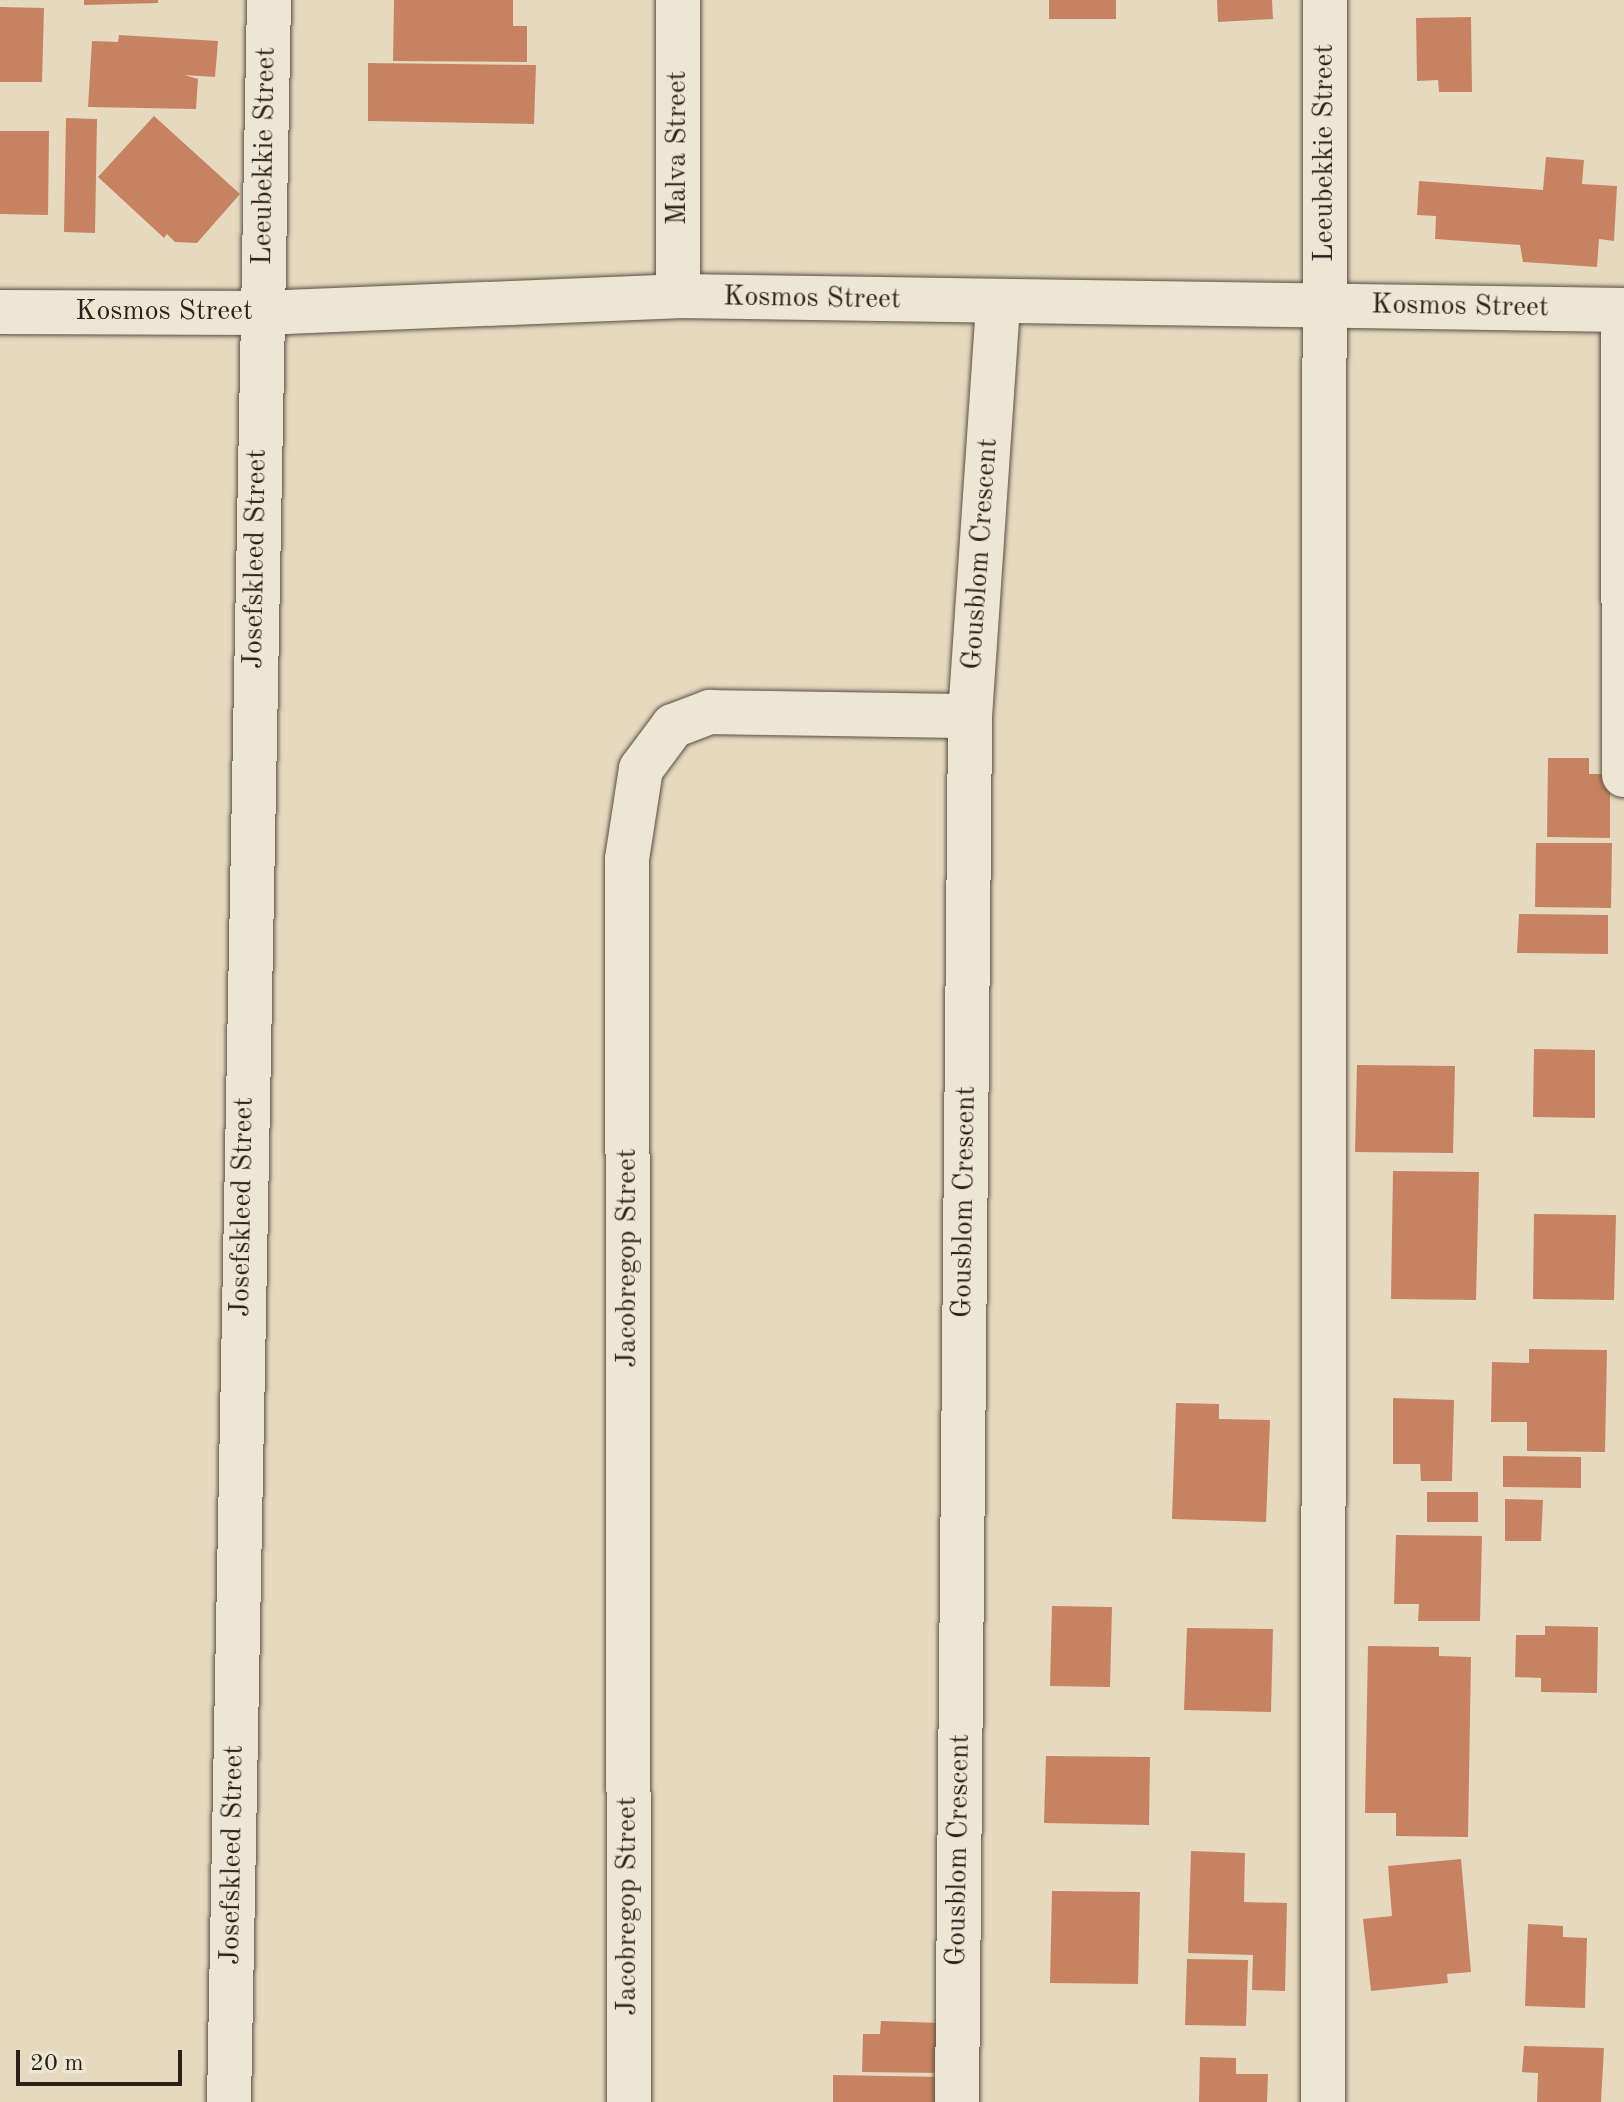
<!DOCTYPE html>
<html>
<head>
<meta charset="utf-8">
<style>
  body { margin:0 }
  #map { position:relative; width:1624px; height:2102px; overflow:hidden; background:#e5d9bf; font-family:"Old Standard TT",serif }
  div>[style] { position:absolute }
  .building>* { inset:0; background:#c78361 }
  .roads { filter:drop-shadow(0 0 2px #5a4e42) drop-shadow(0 0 2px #5a4e42) }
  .street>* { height:44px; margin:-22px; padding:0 22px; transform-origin:22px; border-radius:22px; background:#eee6d5 }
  span { translate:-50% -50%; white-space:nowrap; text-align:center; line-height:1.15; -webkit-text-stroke:7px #eee6d5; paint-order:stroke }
  .street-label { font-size:28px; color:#2b1f18 }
  .scale { position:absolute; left:16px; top:2050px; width:166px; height:36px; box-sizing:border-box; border:4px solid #2b1f18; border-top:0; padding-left:10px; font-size:24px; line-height:28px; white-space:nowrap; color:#2b1f18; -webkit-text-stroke:6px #eee6d5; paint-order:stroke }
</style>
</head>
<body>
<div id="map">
  <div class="building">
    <i style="clip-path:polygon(84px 0,158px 0,158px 3px,84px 5px)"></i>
    <i style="clip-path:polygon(394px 0,513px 0,513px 26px,527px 26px,527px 62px,393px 61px)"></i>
    <i style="clip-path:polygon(1049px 0,1116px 0,1116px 19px,1049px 19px)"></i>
    <i style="clip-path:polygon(1217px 0,1272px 0,1273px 19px,1218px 22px)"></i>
    <i style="clip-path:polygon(0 7px,44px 8px,42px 82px,0 82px)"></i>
    <i style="clip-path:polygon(1471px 17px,1472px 92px,1439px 92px,1438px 80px,1417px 81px,1416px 18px)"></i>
    <i style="clip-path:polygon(119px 35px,218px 41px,215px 77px,184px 75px,198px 79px,196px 109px,88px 107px,92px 41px,118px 42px)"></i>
    <i style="clip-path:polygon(368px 63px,536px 65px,534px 124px,368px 121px)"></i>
    <i style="clip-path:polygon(154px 116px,240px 194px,197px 243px,175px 242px,167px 234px,164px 238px,98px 177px)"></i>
    <i style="clip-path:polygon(66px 118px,97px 119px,95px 233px,64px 232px)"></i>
    <i style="clip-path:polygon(0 131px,49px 131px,48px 215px,0 214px)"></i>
    <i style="clip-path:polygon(1546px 157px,1584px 160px,1582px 184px,1617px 186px,1614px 241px,1599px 239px,1597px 267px,1523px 262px,1520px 245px,1435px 239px,1436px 216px,1417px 215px,1419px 181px,1543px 190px)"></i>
    <i style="clip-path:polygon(1548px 758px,1589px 758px,1589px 774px,1610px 774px,1610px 838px,1547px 837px)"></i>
    <i style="clip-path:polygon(1536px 843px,1612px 843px,1611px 908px,1535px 907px)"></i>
    <i style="clip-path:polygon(1519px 914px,1608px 915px,1608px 954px,1517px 953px)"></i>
    <i style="clip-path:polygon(1534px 1049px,1595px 1050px,1595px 1118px,1533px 1117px)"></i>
    <i style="clip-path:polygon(1357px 1065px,1455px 1066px,1453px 1153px,1355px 1152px)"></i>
    <i style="clip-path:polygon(1393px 1171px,1479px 1172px,1476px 1300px,1391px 1299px)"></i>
    <i style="clip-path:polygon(1534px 1214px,1616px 1215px,1614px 1300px,1533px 1299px)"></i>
    <i style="clip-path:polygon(1529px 1349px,1607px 1350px,1605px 1452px,1527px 1451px,1527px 1422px,1491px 1422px,1492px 1362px,1529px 1363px)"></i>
    <i style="clip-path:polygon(1393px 1398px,1454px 1400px,1452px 1481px,1421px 1481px,1420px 1464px,1393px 1464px)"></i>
    <i style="clip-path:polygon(1176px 1403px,1219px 1404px,1219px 1419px,1270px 1420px,1266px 1522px,1172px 1519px)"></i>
    <i style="clip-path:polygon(1503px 1456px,1581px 1457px,1581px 1488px,1503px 1487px)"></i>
    <i style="clip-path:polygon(1427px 1492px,1478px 1492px,1478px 1522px,1427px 1522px)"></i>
    <i style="clip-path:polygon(1505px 1499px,1543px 1500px,1541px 1541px,1505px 1541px)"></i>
    <i style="clip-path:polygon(1396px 1535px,1482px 1536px,1480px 1621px,1418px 1621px,1419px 1604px,1394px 1604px)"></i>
    <i style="clip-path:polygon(1052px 1606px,1112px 1607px,1110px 1687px,1050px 1686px)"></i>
    <i style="clip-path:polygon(1545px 1626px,1598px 1627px,1597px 1693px,1541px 1692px,1541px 1678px,1515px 1677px,1516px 1635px,1545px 1635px)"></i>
    <i style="clip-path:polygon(1187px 1628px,1273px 1629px,1271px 1712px,1184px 1710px)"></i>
    <i style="clip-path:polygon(1368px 1646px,1439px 1647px,1439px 1656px,1471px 1657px,1468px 1837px,1396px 1836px,1396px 1813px,1365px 1813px)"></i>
    <i style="clip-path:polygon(1046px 1756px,1150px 1757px,1149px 1825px,1044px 1823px)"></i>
    <i style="clip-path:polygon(1191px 1851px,1245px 1853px,1244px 1902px,1287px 1903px,1285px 1991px,1252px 1990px,1253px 1955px,1188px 1953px)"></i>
    <i style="clip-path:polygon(1461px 1859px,1471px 1972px,1447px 1974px,1448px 1983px,1371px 1991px,1363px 1919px,1392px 1916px,1388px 1866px)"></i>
    <i style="clip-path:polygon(1052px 1891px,1140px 1892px,1138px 1984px,1050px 1983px)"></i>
    <i style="clip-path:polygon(1528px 1924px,1563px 1926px,1563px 1937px,1587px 1938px,1585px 2008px,1525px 2006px)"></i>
    <i style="clip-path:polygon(1187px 1959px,1248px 1960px,1246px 2026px,1185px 2025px)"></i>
    <i style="clip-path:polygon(881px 2021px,941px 2023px,940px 2073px,862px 2072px,863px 2034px,880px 2034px)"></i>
    <i style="clip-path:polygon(1524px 2046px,1604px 2048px,1601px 2102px,1537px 2102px,1538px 2073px,1522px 2072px)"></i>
    <i style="clip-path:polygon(1200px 2057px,1236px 2058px,1236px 2074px,1268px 2074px,1267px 2102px,1199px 2102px)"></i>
    <i style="clip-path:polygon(833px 2075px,943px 2077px,942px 2102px,833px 2102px)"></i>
  </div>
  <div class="roads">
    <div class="street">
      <i style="left:678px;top:296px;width:296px;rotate:-90deg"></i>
      <i style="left:1623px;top:310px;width:465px;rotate:89.9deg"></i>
      <i style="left:0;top:312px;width:261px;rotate:0.2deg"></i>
      <i style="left:261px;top:313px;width:417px;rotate:-2.3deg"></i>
      <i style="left:678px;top:296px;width:946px;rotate:0.85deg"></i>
      <i style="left:229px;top:2102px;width:2102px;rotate:-88.91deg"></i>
      <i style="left:629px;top:2102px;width:1243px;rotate:-90.09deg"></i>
      <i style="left:627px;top:859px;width:91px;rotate:-81.2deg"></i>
      <i style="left:641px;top:769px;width:54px;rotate:-53.3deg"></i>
      <i style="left:673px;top:726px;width:40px;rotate:-21deg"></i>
      <i style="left:710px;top:712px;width:260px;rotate:0.9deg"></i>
      <i style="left:957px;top:2102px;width:1386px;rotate:-89.46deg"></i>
      <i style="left:970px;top:716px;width:415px;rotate:-86.1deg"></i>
      <i style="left:1323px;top:2102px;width:2102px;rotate:-89.95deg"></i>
    </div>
  </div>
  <div class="street-label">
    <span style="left:678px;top:148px;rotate:-90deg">Malva Street</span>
    <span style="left:1325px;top:153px;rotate:-90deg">Leeubekkie Street</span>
    <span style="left:265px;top:156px;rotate:-89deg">Leeubekkie Street</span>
    <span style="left:812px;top:299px;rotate:1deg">Kosmos Street</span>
    <span style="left:1460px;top:307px;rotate:1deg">Kosmos Street</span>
    <span style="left:164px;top:312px">Kosmos Street</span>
    <span style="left:981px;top:554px;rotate:-86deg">Gousblom Crescent</span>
    <span style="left:256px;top:559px;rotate:-89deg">Josefskleed Street</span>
    <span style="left:965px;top:1202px;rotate:-89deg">Gousblom Crescent</span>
    <span style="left:243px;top:1207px;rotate:-89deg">Josefskleed Street</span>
    <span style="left:628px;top:1258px;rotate:-90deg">Jacobregop Street</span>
    <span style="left:959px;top:1850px;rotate:-89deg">Gousblom Crescent</span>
    <span style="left:233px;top:1855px;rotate:-89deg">Josefskleed Street</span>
    <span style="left:628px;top:1906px;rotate:-90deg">Jacobregop Street</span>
  </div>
  <div class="scale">20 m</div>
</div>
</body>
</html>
